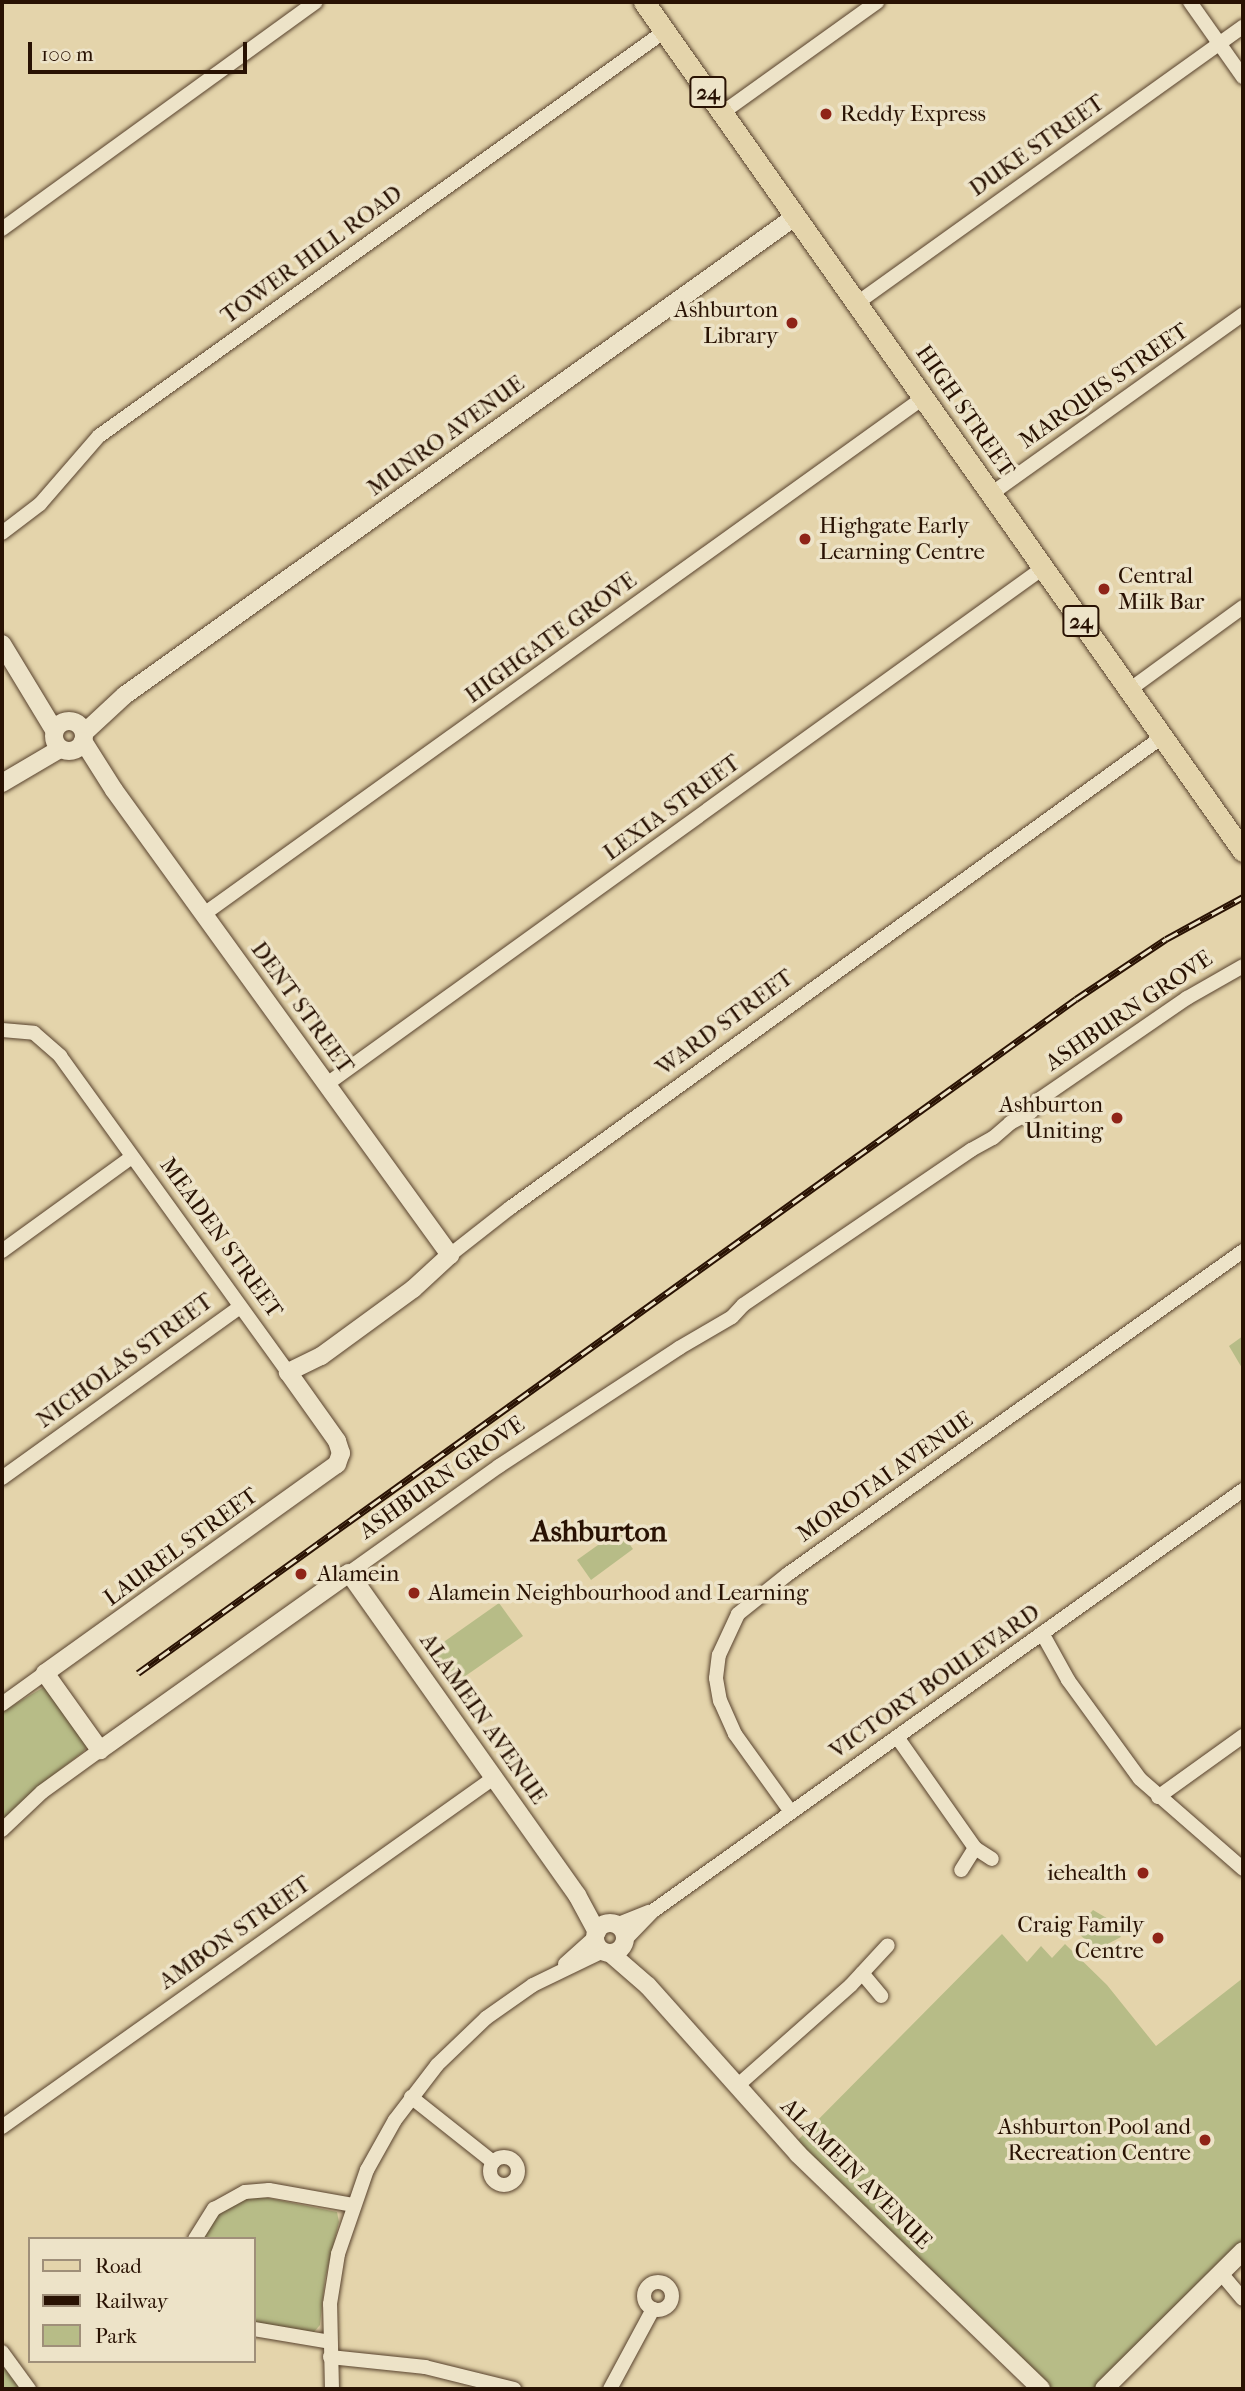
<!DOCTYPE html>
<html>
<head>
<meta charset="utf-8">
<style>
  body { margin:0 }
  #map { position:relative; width:1245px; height:2391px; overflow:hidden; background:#e4d4ab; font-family:"IM FELL French Canon",serif }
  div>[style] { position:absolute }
  .green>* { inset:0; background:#b7bc87 }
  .roads { filter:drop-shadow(0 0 2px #58422d) drop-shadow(0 0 2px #58422d) }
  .minor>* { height:14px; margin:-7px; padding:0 7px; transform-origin:7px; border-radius:7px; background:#ede3c8 }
  .minor>.ring { margin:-7px; padding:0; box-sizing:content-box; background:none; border:14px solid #ede3c8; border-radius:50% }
  .tertiary>* { height:18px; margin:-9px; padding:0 9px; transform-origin:9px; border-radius:9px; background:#ede3c8 }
  .tertiary>.ring { margin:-9px; padding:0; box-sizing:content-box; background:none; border:18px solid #ede3c8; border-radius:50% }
  .primary>* { height:21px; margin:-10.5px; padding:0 10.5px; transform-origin:10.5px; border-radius:10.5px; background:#e4d4ab }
  .rail>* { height:7px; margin-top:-3.5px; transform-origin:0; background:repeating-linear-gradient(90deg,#ede3c8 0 13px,#291203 0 26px); box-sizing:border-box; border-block:2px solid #291203 }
  .dots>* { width:19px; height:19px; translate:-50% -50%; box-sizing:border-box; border:4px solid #ede3c8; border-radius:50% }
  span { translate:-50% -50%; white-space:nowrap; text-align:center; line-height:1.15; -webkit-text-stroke:7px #ede3c8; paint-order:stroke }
  .shield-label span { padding:2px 5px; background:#ede3c8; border:2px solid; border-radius:5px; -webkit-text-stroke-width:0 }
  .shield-label { font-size:21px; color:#291203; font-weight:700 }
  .poi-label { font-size:23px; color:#291203 }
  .left { translate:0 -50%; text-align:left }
  .right { translate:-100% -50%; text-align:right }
  .street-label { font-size:23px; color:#291203 }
  .district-label { font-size:30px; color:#291203; font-weight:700 }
  .frame { position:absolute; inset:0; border:4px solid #291203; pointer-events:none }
  .legend { position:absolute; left:28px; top:2237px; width:228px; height:126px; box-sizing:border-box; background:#ede3c8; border:2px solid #9f8f79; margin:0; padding:9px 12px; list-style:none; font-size:21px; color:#291203 }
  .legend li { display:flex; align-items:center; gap:14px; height:35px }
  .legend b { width:35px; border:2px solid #9f8f79 }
  .scale { position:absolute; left:28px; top:42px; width:219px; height:32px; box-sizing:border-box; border:4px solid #291203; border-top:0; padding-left:9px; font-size:21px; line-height:24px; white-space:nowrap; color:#291203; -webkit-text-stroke:5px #ede3c8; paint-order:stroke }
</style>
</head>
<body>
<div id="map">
  <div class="green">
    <i style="clip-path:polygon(1243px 1336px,1243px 1367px,1242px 1368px,1229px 1346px)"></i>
    <i style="clip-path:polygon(619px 1530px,633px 1549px,591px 1580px,577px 1560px)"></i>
    <i style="clip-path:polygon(499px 1603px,523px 1636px,451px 1686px,428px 1653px)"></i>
    <i style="clip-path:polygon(44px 1687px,87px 1746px,83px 1752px,36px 1788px,2px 1820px,2px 1712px)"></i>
    <i style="clip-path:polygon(1093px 1910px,1110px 1920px,1121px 1937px,1096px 1950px,1075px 1930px)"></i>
    <i style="clip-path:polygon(1002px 1934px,1027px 1962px,1041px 1946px,1052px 1958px,1065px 1944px,1107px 1985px,1156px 2046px,1243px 1978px,1243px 2241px,1220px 2261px,1095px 2389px,1052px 2389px,796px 2142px)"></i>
    <i style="clip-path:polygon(258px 2196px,337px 2212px,339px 2222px,325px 2279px,320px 2325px,314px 2332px,254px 2322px,254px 2239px,202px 2239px,221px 2211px,245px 2199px)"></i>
    <i style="clip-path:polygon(2px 2366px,4px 2367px,20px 2389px,2px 2389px)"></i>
  </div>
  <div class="roads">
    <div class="minor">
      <i style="left:1190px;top:2px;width:92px;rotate:54.8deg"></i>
      <i style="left:722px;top:113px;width:191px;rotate:-35.6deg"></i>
      <i style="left:2px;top:229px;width:387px;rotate:-35.9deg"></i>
      <i style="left:857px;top:303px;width:475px;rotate:-35.6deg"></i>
      <i style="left:991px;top:494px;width:310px;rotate:-35.5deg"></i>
      <i style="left:2px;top:533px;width:48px;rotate:-37.3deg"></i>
      <i style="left:40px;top:504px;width:90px;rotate:-49.1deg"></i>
      <i style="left:99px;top:436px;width:696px;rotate:-35.59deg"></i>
      <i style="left:1129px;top:690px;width:141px;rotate:-36.1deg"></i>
      <i style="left:204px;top:914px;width:885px;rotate:-35.67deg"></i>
      <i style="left:2px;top:1030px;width:32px;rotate:5deg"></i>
      <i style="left:34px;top:1033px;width:35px;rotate:41deg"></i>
      <i style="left:60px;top:1056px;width:390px;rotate:54.2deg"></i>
      <i style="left:327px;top:1084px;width:883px;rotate:-35.78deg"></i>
      <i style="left:1037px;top:1101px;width:182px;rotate:-34.5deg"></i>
      <i style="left:1187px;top:998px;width:64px;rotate:-29.7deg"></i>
      <i style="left:2px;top:1251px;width:160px;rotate:-35.9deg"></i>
      <i style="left:450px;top:1255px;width:76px;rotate:-38.1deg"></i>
      <i style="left:510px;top:1208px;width:804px;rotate:-35.84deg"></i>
      <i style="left:2px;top:1478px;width:293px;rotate:-35.7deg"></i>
      <i style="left:349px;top:1573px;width:184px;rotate:-35.5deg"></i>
      <i style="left:499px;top:1466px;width:215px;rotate:-33.2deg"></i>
      <i style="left:679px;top:1348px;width:61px;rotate:-30.3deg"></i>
      <i style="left:732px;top:1317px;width:16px;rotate:-47deg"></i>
      <i style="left:743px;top:1305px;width:276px;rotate:-34.2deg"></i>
      <i style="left:971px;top:1150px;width:25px;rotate:-29deg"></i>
      <i style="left:993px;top:1138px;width:23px;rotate:-41deg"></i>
      <i style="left:1010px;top:1123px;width:24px;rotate:-28deg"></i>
      <i style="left:1031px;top:1112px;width:18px;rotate:-49deg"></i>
      <i style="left:1042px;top:1633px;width:54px;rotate:61deg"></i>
      <i style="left:1068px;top:1680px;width:122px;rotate:54deg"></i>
      <i style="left:1140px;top:1779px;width:137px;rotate:41.1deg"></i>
      <i style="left:2px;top:1704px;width:53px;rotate:-35.8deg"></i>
      <i style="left:897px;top:1737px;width:136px;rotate:54.9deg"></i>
      <i style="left:975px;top:1848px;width:26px;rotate:122deg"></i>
      <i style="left:1158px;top:1797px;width:105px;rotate:-35.7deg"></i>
      <i style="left:791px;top:1812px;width:96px;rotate:-125.7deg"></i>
      <i style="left:735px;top:1734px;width:36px;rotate:-114deg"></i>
      <i style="left:720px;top:1701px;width:23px;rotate:-100deg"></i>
      <i style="left:716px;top:1678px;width:23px;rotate:-83deg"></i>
      <i style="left:719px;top:1655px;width:45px;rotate:-65.1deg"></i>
      <i style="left:738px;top:1614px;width:64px;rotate:-38.7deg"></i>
      <i style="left:788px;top:1574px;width:558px;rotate:-35.37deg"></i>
      <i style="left:2px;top:1830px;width:55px;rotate:-43.5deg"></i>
      <i style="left:42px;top:1792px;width:72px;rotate:-35.9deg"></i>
      <i style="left:975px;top:1848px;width:20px;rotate:33deg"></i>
      <i style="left:616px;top:1925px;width:35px;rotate:-22deg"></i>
      <i style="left:625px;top:1940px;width:40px;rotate:-46deg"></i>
      <i style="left:653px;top:1911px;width:725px;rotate:-35.51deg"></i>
      <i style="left:565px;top:1964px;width:42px;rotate:-42.1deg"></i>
      <i style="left:862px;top:1973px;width:30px;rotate:50deg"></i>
      <i style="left:737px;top:2086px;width:152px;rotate:-41.5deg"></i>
      <i style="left:851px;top:1985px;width:54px;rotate:-47.2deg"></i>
      <i style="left:411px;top:2097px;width:105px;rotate:38.4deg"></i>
      <i style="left:2px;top:2127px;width:605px;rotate:-35.37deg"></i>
      <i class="ring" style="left:490px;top:2157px;width:14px;height:14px"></i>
      <i style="left:195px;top:2239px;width:36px;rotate:-58deg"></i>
      <i style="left:214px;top:2209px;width:35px;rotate:-29deg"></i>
      <i style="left:245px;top:2192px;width:24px;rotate:-5deg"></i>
      <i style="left:269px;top:2190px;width:85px;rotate:10.1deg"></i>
      <i style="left:1220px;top:2272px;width:35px;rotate:50deg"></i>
      <i class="ring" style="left:644px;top:2282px;width:14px;height:14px"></i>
      <i style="left:254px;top:2329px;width:77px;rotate:9.7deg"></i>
      <i style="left:2px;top:2352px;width:46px;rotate:53.9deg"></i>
      <i style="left:330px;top:2357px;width:96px;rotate:6deg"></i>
      <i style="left:425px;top:2367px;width:92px;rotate:13.9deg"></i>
      <i style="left:332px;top:2389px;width:85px;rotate:-91.3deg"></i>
      <i style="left:330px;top:2304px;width:51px;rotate:-80.9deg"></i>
      <i style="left:338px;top:2254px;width:89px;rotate:-71deg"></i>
      <i style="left:367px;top:2170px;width:57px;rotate:-60.8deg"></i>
      <i style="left:395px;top:2120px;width:69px;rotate:-52.6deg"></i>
      <i style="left:437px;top:2065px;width:68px;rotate:-43.8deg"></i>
      <i style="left:486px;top:2018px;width:57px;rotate:-35.1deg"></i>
      <i style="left:533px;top:1985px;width:78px;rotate:-25.9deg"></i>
      <i style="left:610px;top:2389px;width:91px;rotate:-61.7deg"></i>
    </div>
    <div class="tertiary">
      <i style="left:2px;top:644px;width:100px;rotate:58.8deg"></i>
      <i class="ring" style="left:54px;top:721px;width:12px;height:12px"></i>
      <i style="left:84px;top:733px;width:56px;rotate:-42.8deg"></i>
      <i style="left:125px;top:695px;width:824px;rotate:-35.52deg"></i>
      <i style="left:83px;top:741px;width:58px;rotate:57.7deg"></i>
      <i style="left:114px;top:790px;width:574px;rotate:54.15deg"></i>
      <i style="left:450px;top:1255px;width:50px;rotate:137.4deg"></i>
      <i style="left:413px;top:1289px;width:114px;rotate:143.9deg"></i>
      <i style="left:321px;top:1356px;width:37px;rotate:154deg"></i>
      <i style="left:288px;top:1372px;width:85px;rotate:54.6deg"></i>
      <i style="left:337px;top:1441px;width:13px;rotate:72deg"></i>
      <i style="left:341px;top:1453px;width:12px;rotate:110deg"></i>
      <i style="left:337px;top:1464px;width:359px;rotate:144.4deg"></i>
      <i style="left:45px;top:1673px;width:95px;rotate:54.5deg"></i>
      <i style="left:100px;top:1750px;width:305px;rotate:-35.4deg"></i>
      <i style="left:349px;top:1573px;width:395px;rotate:54.7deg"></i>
      <i style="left:577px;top:1895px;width:42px;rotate:61.6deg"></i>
      <i style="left:2px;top:783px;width:67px;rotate:-30.4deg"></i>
      <i class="ring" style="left:595px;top:1923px;width:12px;height:12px"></i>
      <i style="left:610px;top:1953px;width:50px;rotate:41deg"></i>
      <i style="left:648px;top:1986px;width:225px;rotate:48.2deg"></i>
      <i style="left:798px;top:2154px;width:338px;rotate:44deg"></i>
      <i style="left:1104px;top:2389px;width:196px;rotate:-44.8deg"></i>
    </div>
    <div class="primary">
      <i style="left:644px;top:2px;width:1039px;rotate:54.8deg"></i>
    </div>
  </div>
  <div class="rail">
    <i style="left:138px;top:1673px;width:1155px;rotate:-35.7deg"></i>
    <i style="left:1076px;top:999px;width:108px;rotate:-33.7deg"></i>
    <i style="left:1166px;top:939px;width:88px;rotate:-28.6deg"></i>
  </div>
  <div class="dots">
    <i style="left:826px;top:114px;background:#8f2418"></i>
    <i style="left:792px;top:323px;background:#8f2418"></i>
    <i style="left:805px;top:539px;background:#8f2418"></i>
    <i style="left:1104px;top:589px;background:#8f2418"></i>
    <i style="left:1117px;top:1118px;background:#8f2418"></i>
    <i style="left:301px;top:1574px;background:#8f2418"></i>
    <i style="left:414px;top:1593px;background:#8f2418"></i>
    <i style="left:1143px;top:1873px;background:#8f2418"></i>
    <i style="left:1158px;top:1938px;background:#8f2418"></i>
    <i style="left:1205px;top:2140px;background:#8f2418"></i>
  </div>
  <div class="shield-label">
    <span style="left:708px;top:92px">24</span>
    <span style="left:1081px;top:621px">24</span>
  </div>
  <div class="poi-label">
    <span class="left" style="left:840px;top:114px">Reddy Express</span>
    <span class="right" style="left:778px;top:323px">Ashburton<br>Library</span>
    <span class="left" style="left:819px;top:539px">Highgate Early<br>Learning Centre</span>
    <span class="left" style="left:1118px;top:589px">Central<br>Milk Bar</span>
    <span class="right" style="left:1103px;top:1118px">Ashburton<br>Uniting</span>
    <span class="left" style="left:317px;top:1574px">Alamein</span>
    <span class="left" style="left:428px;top:1593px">Alamein Neighbourhood and Learning</span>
    <span class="right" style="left:1127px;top:1873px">iehealth</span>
    <span class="right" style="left:1144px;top:1938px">Craig Family<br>Centre</span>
    <span class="right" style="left:1191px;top:2140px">Ashburton Pool and<br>Recreation Centre</span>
  </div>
  <div class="street-label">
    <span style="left:1037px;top:146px;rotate:-35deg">DUKE STREET</span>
    <span style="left:312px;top:255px;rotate:-36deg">TOWER HILL ROAD</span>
    <span style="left:1104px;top:386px;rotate:-35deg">MARQUIS STREET</span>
    <span style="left:965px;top:411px;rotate:55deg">HIGH STREET</span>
    <span style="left:446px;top:436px;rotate:-36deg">MUNRO AVENUE</span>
    <span style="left:551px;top:638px;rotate:-36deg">HIGHGATE GROVE</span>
    <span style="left:672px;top:808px;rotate:-36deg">LEXIA STREET</span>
    <span style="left:302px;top:1008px;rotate:54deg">DENT STREET</span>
    <span style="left:1129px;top:1011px;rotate:-34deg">ASHBURN GROVE</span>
    <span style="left:725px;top:1023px;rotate:-36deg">WARD STREET</span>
    <span style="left:221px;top:1238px;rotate:54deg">MEADEN STREET</span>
    <span style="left:125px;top:1361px;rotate:-36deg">NICHOLAS STREET</span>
    <span style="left:885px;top:1477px;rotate:-35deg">MOROTAI AVENUE</span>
    <span style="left:442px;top:1478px;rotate:-35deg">ASHBURN GROVE</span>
    <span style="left:181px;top:1547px;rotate:-36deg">LAUREL STREET</span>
    <span style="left:935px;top:1682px;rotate:-35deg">VICTORY BOULEVARD</span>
    <span style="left:483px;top:1719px;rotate:55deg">ALAMEIN AVENUE</span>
    <span style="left:235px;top:1933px;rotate:-35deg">AMBON STREET</span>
    <span style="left:856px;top:2174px;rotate:45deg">ALAMEIN AVENUE</span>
  </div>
  <div class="district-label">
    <span style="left:599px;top:1532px">Ashburton</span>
  </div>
  <div class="frame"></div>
  <ul class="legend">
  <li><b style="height:9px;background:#e4d4ab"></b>Road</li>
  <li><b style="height:9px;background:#291203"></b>Railway</li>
  <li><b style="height:19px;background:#b7bc87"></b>Park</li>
  </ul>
  <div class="scale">100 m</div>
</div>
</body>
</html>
